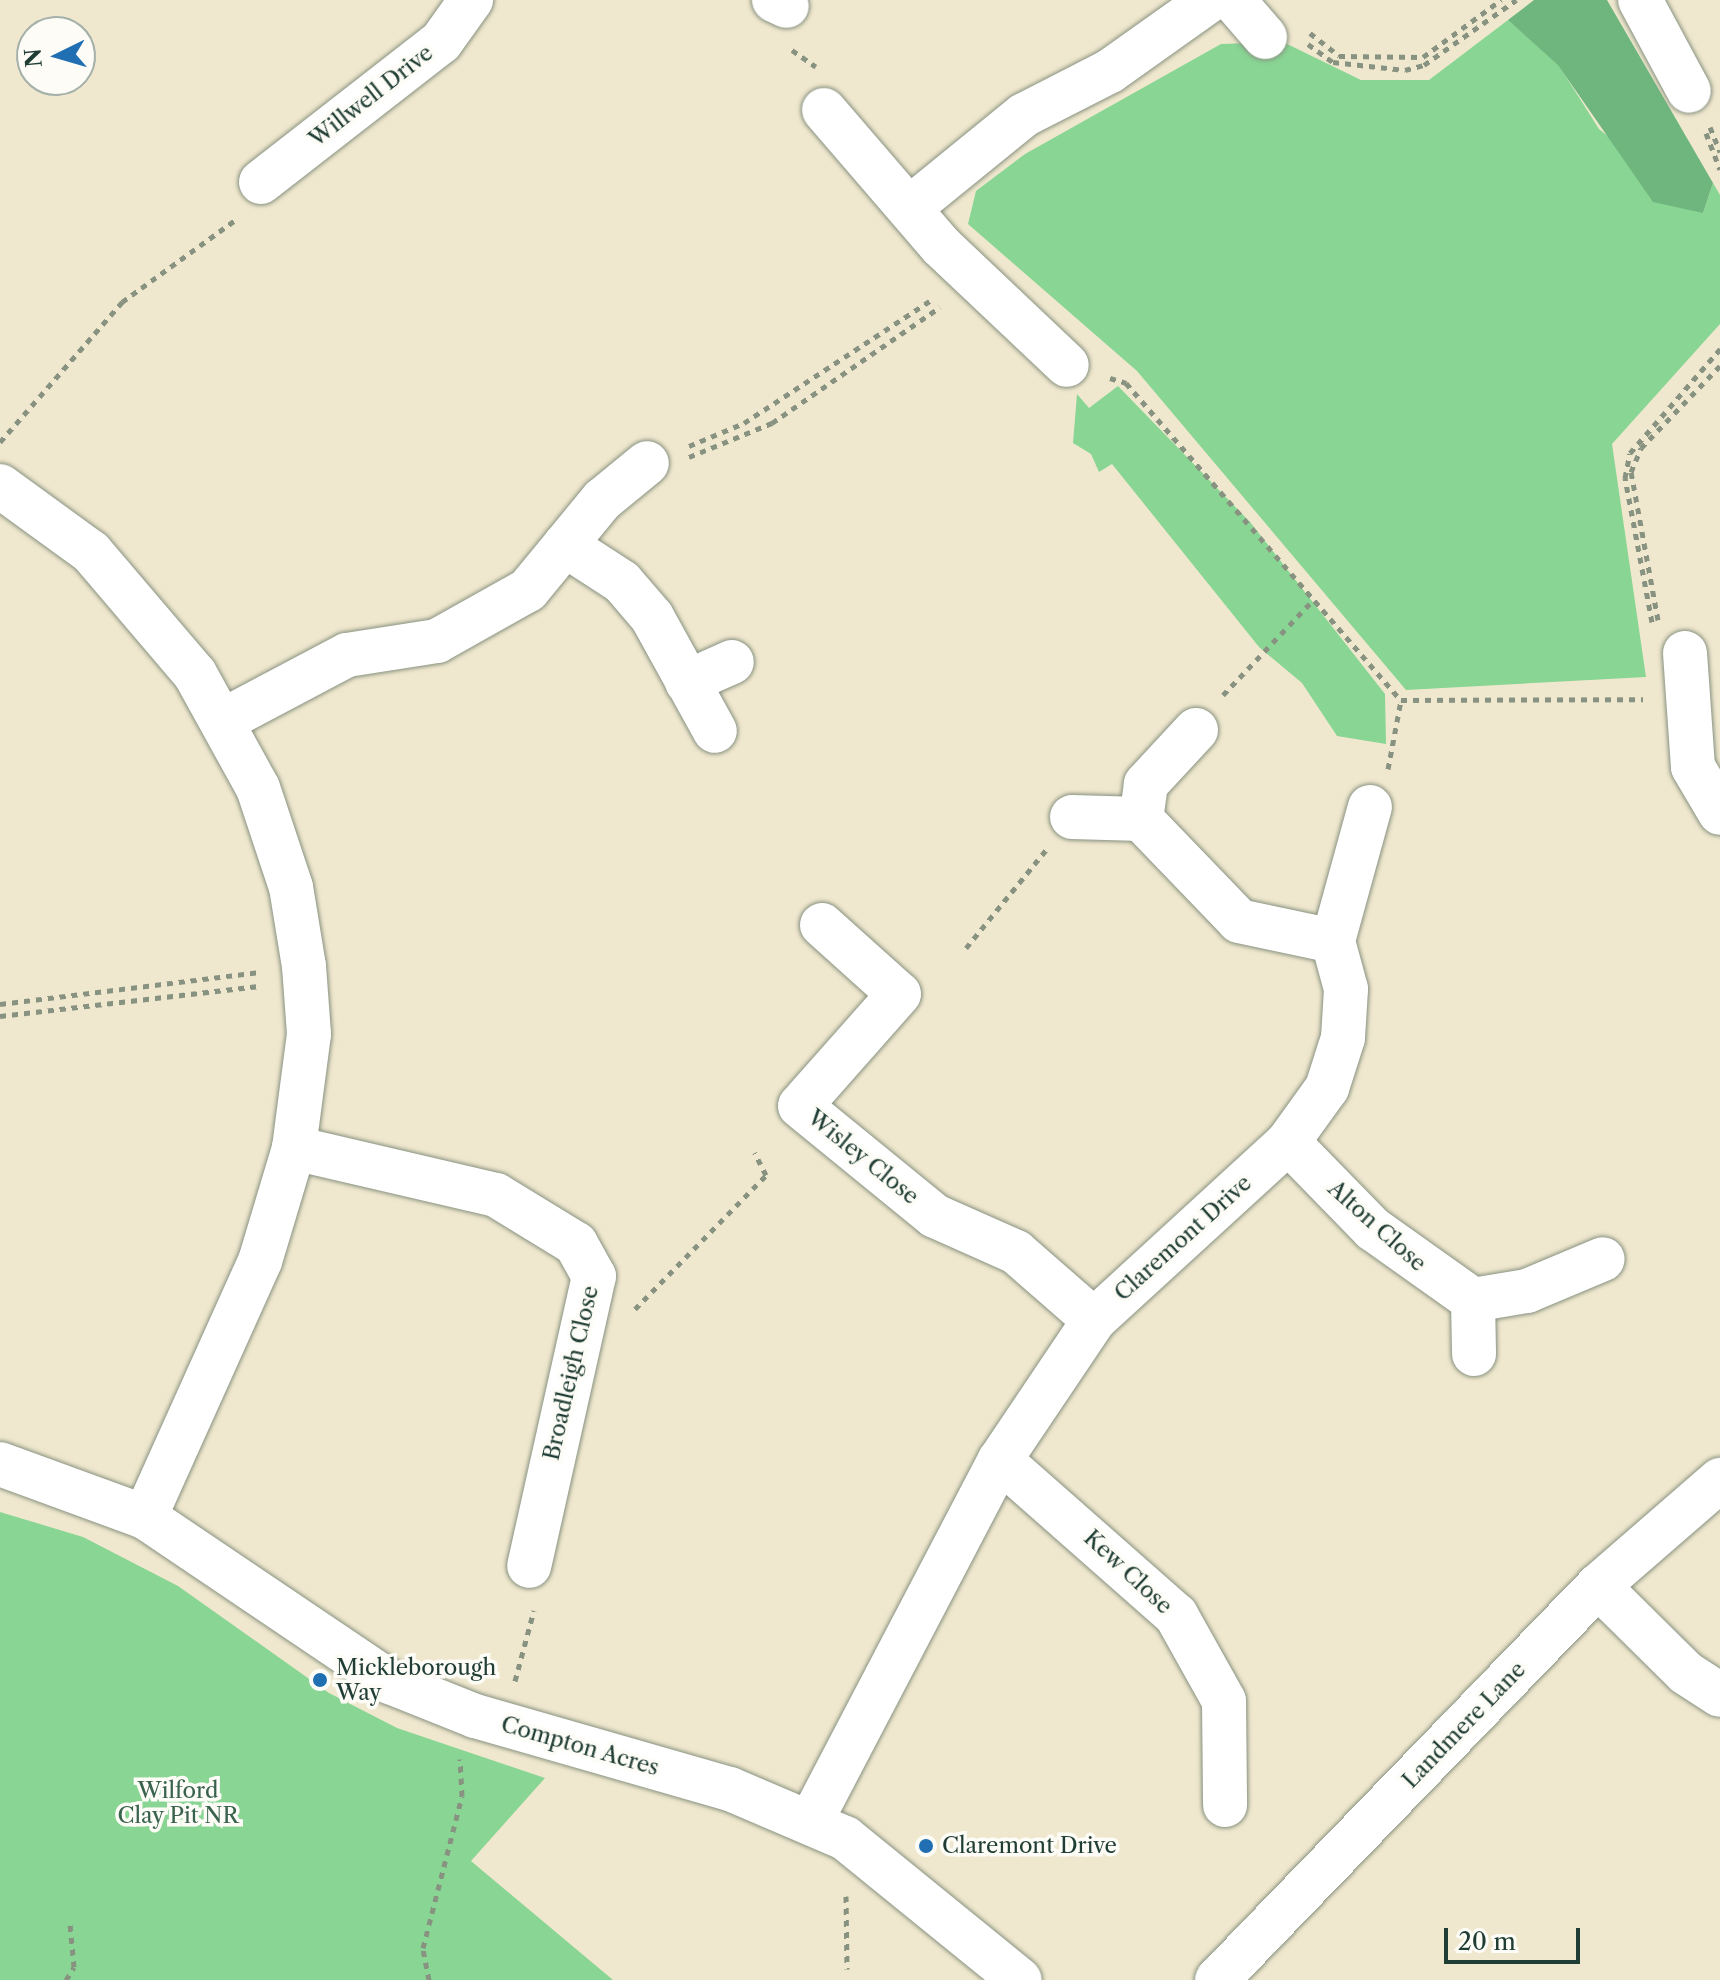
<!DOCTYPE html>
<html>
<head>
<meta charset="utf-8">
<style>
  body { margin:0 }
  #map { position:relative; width:1720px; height:1980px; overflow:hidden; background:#f0e8ce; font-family:"Libre Caslon Text",serif }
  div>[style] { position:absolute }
  .green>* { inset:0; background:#88d594 }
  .forest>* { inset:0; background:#6eb67e }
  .path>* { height:5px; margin-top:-2.5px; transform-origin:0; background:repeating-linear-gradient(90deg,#889281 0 6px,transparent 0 12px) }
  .roads { filter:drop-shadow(0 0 2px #889281) drop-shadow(0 0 2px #889281) }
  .minor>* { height:44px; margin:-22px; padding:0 22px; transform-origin:22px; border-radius:22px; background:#fff }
  .tertiary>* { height:44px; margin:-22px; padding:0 22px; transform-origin:22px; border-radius:22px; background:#fff }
  .dots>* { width:22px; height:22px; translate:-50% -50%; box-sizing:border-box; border:4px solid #fdfcf7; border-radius:50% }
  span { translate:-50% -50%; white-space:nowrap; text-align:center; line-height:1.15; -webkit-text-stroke:7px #fdfcf7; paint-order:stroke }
  .street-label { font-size:22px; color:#1f3d34 }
  .poi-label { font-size:22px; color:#1f3d34 }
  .left { translate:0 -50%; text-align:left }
  .park-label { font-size:22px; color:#39634c }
  .north { position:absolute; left:16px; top:16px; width:80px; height:80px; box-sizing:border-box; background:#fdfcf7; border:2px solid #a4b0a9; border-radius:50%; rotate:265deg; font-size:22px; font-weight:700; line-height:32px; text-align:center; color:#1f3d34 }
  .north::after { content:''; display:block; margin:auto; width:28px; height:36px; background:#1f6fb2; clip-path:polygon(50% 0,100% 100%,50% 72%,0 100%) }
  .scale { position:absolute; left:1444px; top:1928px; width:136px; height:36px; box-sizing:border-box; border:4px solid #1f3d34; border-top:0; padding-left:10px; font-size:24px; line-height:28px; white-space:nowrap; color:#1f3d34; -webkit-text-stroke:6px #fdfcf7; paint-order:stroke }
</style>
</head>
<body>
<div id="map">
  <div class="green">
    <i style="clip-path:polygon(1508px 20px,1558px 64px,1599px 129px,1703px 213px,1713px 183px,1720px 195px,1720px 324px,1612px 444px,1646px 677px,1406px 690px,1137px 371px,968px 224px,976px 191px,1025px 154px,1221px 44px,1283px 42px,1361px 80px,1429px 80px)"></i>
    <i style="clip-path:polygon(1118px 386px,1250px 522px,1385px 694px,1386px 744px,1337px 736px,1302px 683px,1259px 647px,1112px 464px,1099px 472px,1091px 454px,1073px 443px,1077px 394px,1089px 408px)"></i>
    <i style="clip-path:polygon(0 1512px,83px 1537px,178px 1586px,329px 1693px,397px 1728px,545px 1778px,471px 1861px,613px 1980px,0 1980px)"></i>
  </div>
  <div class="forest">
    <i style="clip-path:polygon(1534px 0,1607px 0,1713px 183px,1703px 213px,1653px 202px,1558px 65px,1508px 20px)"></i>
  </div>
  <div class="path">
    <i style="left:1310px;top:33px;width:37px;rotate:38deg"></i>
    <i style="left:1339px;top:56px;width:84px;rotate:0.7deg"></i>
    <i style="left:1423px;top:57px;width:97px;rotate:-36.2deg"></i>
    <i style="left:1308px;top:44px;width:31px;rotate:36deg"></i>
    <i style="left:1333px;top:62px;width:72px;rotate:6.3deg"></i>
    <i style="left:1405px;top:70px;width:20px;rotate:-15deg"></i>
    <i style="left:1424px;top:65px;width:113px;rotate:-35.2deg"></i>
    <i style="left:792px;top:50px;width:29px;rotate:35deg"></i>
    <i style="left:1710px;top:127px;width:27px;rotate:68deg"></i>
    <i style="left:1706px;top:133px;width:39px;rotate:69deg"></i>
    <i style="left:1110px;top:378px;width:17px;rotate:17deg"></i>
    <i style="left:1126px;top:383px;width:420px;rotate:49.1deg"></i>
    <i style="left:1401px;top:700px;width:242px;rotate:-0.2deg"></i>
    <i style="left:0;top:442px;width:186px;rotate:-48.9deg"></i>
    <i style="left:122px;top:302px;width:143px;rotate:-35.9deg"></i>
    <i style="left:689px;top:446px;width:60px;rotate:-22.7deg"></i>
    <i style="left:744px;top:423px;width:226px;rotate:-33.3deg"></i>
    <i style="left:689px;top:457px;width:90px;rotate:-22.3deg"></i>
    <i style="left:772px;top:423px;width:204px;rotate:-34.6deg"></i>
    <i style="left:1658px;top:620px;width:150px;rotate:-100.3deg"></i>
    <i style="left:1631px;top:472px;width:26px;rotate:-67deg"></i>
    <i style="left:1641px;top:448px;width:114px;rotate:-46.1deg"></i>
    <i style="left:1652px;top:622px;width:147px;rotate:-100.6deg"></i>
    <i style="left:1625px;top:478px;width:25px;rotate:-79deg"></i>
    <i style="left:1630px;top:453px;width:138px;rotate:-49.1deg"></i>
    <i style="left:1223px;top:695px;width:131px;rotate:-46.5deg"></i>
    <i style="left:1388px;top:769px;width:70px;rotate:-79.3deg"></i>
    <i style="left:966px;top:948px;width:127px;rotate:-50.8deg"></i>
    <i style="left:0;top:1004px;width:262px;rotate:-7deg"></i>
    <i style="left:0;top:1016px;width:263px;rotate:-6.6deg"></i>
    <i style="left:635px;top:1309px;width:187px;rotate:-45.6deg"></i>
    <i style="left:766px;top:1175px;width:25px;rotate:-117deg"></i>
    <i style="left:515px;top:1681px;width:73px;rotate:-75deg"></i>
    <i style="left:846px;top:1896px;width:73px;rotate:89.2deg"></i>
    <i style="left:66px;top:1980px;width:15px;rotate:-58deg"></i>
    <i style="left:74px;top:1967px;width:43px;rotate:-95.3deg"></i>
    <i style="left:429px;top:1980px;width:33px;rotate:-101deg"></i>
    <i style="left:423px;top:1948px;width:157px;rotate:-75.6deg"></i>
    <i style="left:462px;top:1796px;width:37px;rotate:-93deg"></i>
  </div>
  <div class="roads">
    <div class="minor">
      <i style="left:774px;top:0;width:14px;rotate:25deg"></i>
      <i style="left:1233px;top:0;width:49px;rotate:49.1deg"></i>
      <i style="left:1640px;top:0;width:103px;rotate:61.7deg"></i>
      <i style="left:824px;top:110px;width:179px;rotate:49.3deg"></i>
      <i style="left:941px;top:246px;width:173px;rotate:43.4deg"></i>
      <i style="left:261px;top:182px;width:228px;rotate:-37.9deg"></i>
      <i style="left:441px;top:42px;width:52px;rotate:-54.5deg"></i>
      <i style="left:912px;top:206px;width:144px;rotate:-39.1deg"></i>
      <i style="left:1024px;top:115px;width:97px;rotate:-27.1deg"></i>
      <i style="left:1110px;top:71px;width:123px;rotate:-35.4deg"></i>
      <i style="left:0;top:486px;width:112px;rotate:36deg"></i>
      <i style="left:91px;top:552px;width:160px;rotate:49.6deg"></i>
      <i style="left:195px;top:674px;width:130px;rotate:61.1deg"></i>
      <i style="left:258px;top:788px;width:104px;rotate:71.6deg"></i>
      <i style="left:291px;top:887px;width:80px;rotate:80.7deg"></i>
      <i style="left:304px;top:966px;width:68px;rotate:85.8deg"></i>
      <i style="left:309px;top:1034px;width:115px;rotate:97.5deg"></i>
      <i style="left:294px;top:1148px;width:118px;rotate:106.7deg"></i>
      <i style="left:260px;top:1261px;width:281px;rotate:114.2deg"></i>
      <i style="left:565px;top:545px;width:68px;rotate:33deg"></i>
      <i style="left:622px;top:582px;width:46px;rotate:49.4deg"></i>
      <i style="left:652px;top:617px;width:130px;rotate:61.1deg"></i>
      <i style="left:1685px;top:653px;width:114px;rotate:86deg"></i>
      <i style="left:1693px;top:767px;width:53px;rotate:59.6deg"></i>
      <i style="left:687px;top:682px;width:49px;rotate:-24deg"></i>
      <i style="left:224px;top:720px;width:139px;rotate:-27.9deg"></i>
      <i style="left:347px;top:655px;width:91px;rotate:-8.8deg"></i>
      <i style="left:437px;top:641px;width:104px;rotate:-29.3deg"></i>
      <i style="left:528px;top:590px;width:117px;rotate:-50.6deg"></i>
      <i style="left:602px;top:500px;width:58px;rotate:-39.4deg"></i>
      <i style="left:1196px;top:730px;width:74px;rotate:132.8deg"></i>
      <i style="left:1146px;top:784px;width:35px;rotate:98deg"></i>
      <i style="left:1141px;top:819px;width:141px;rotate:46.1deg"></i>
      <i style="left:1239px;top:921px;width:96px;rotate:12deg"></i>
      <i style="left:1072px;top:817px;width:69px;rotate:1.7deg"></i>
      <i style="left:822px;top:925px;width:103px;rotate:41.9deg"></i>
      <i style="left:899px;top:994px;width:149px;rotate:131.5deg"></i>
      <i style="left:800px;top:1106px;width:174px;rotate:39.2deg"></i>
      <i style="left:935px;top:1216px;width:89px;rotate:24deg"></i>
      <i style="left:1016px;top:1252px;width:103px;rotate:41.1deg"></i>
      <i style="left:1288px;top:1142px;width:122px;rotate:45.7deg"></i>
      <i style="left:1373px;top:1229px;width:123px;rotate:35.4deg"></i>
      <i style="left:1473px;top:1300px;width:55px;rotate:-9.5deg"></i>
      <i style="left:1527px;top:1291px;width:82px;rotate:-22.8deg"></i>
      <i style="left:294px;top:1148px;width:207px;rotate:13.1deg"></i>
      <i style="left:496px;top:1195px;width:94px;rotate:31.5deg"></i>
      <i style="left:576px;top:1244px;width:37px;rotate:61deg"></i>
      <i style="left:594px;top:1276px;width:297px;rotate:102.6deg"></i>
      <i style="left:1473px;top:1300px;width:54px;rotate:88.9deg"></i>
      <i style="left:1000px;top:1460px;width:235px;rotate:41.4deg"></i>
      <i style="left:1176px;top:1615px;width:98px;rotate:60.8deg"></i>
      <i style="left:1224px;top:1701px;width:104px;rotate:89.4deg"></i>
      <i style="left:1598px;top:1586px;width:124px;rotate:44.7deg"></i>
      <i style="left:1686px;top:1673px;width:40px;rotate:32.9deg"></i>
      <i style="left:811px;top:1821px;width:407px;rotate:-62.4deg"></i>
      <i style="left:1000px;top:1460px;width:169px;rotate:-56.1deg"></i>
      <i style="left:1094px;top:1320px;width:263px;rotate:-42.5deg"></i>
      <i style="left:1288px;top:1142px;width:67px;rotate:-54.2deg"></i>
      <i style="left:1327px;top:1088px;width:52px;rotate:-72.3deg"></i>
      <i style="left:1343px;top:1038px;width:49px;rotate:-86.5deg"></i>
      <i style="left:1346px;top:989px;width:50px;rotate:-105.2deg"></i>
      <i style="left:1333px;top:941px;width:139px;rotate:-74.6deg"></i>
    </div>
    <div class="tertiary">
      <i style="left:0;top:1464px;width:154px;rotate:20.1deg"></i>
      <i style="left:145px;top:1517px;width:295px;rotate:34deg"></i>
      <i style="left:390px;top:1682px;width:92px;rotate:21.8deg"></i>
      <i style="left:475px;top:1716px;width:265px;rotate:16deg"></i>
      <i style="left:730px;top:1789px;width:125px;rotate:23.1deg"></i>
      <i style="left:845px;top:1838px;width:225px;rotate:39.1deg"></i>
      <i style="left:1217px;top:1980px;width:548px;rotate:-45.96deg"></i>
      <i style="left:1598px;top:1586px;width:162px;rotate:-41deg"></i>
    </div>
  </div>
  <div class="dots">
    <i style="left:320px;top:1680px;background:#1f6fb2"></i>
    <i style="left:926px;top:1846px;background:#1f6fb2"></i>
  </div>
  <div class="street-label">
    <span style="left:371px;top:96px;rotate:-38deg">Willwell Drive</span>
    <span style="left:863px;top:1157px;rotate:39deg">Wisley Close</span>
    <span style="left:1377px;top:1226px;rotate:42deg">Alton Close</span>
    <span style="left:1183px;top:1238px;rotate:-42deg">Claremont Drive</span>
    <span style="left:571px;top:1373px;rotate:-77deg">Broadleigh Close</span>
    <span style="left:1128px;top:1572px;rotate:43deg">Kew Close</span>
    <span style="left:1464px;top:1725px;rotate:-46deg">Landmere Lane</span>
    <span style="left:580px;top:1746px;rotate:16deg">Compton Acres</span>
  </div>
  <div class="poi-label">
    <span class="left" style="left:336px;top:1680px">Mickleborough<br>Way</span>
    <span class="left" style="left:942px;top:1846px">Claremont Drive</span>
  </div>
  <div class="park-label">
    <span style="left:178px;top:1803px">Wilford<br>Clay Pit NR</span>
  </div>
  <div class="north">N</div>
  <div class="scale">20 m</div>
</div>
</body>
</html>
